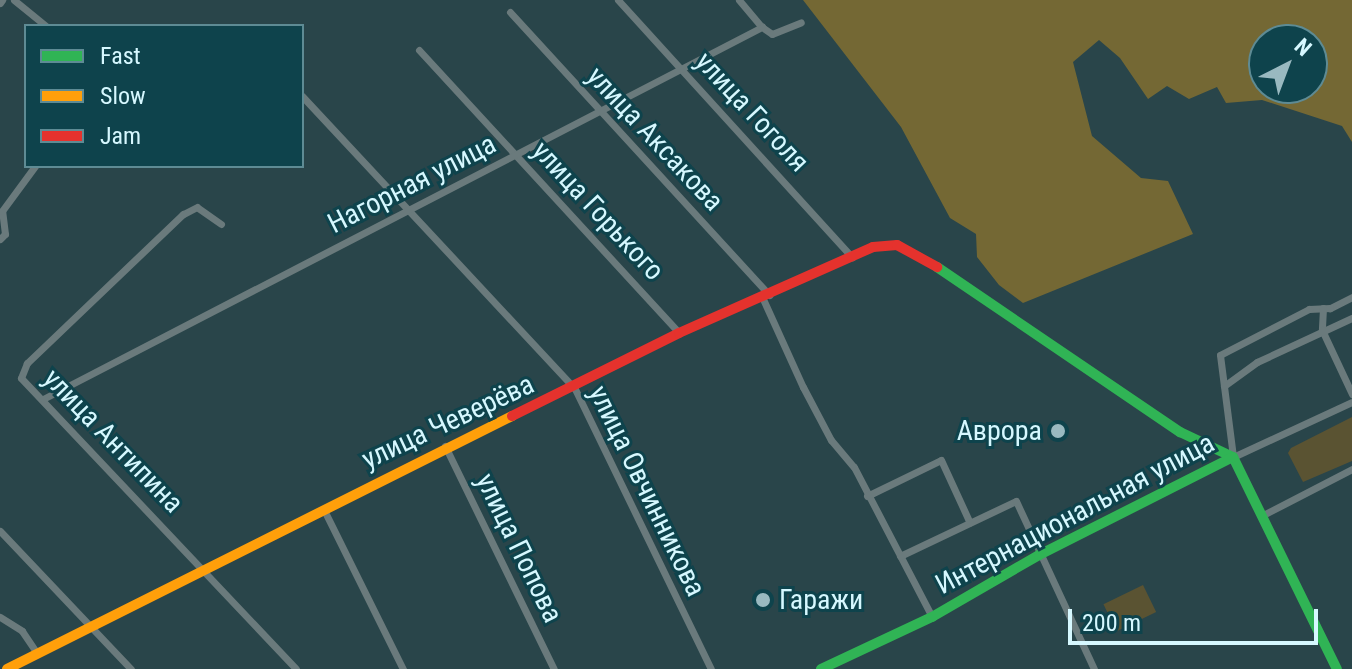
<!DOCTYPE html>
<html>
<head>
<meta charset="utf-8">
<style>
	body { margin:0 }
	#map { position:relative; width:1352px; height:669px; overflow:hidden; background:#29454a; font-family:"Roboto Condensed",sans-serif }
	div>[style] { position:absolute }
	.green>* { inset:0; background:#5a5332; transform-origin:0 0 }
	.forest>* { inset:0; background:#746834 }
	.street>* { height:7px; margin:-3.5px; padding:0 3.5px; transform-origin:3.5px; border-radius:3.5px; background:#6a7a7c }
	.fast>* { height:10px; margin:-5px; padding:0 5px; transform-origin:5px; border-radius:5px; background:#30b455 }
	.slow>* { height:10px; margin:-5px; padding:0 5px; transform-origin:5px; border-radius:5px; background:#ff9f0a }
	.jam>* { height:10px; margin:-5px; padding:0 5px; transform-origin:5px; border-radius:5px; background:#e5322d }
	.dots>* { width:22px; height:22px; translate:-50% -50%; box-sizing:border-box; border:4px solid #0e434c; border-radius:50% }
	span { translate:-50% -50%; white-space:nowrap; text-align:center; line-height:1.15; -webkit-text-stroke:6px #0e434c; paint-order:stroke }
	.street-label { font-size:28px; color:#d6f8ff }
	.poi-label { font-size:28px; color:#d6f8ff }
	.right { translate:-100% -50%; text-align:right }
	.left { translate:0 -50%; text-align:left }
	.legend { position:absolute; left:24px; top:24px; width:280px; height:144px; box-sizing:border-box; background:#0e434c; border:2px solid #5e8b94; margin:0; padding:10px 14px; list-style:none; font-size:24px; color:#d6f8ff }
	.legend li { display:flex; align-items:center; gap:16px; height:40px }
	.legend b { width:40px; border:2px solid #5e8b94 }
	.north { position:absolute; left:1248px; top:24px; width:80px; height:80px; box-sizing:border-box; background:#0e434c; border:2px solid #5e8b94; border-radius:50%; rotate:42deg; font-size:22px; font-weight:700; line-height:32px; text-align:center; color:#d6f8ff }
	.north::after { content:''; display:block; margin:auto; width:28px; height:36px; background:#99b9c0; clip-path:polygon(50% 0,100% 100%,50% 72%,0 100%) }
	.scale { position:absolute; left:1068px; top:609px; width:250px; height:36px; box-sizing:border-box; border:4px solid #d6f8ff; border-top:0; padding-left:10px; font-size:24px; line-height:28px; white-space:nowrap; color:#d6f8ff; -webkit-text-stroke:6px #0e434c; paint-order:stroke }
</style>
</head>
<body>
<div id="map">
	<div class="green">
		<i style="clip-path:polygon(1352px 417px,1352px 461px,1303px 482px,1288px 453px,1291px 448px)"></i>
		<i style="left:1143px;top:585px;width:30px;height:44px;rotate:64deg"></i>
	</div>
	<div class="forest">
		<i style="clip-path:polygon(evenodd,803px 0,1352px 0,1352px 142px,1342px 126px,1262px 100px,1226px 103px,1217px 87px,1189px 99px,1167px 86px,1148px 99px,1120px 58px,1099px 40px,1073px 62px,1092px 136px,1141px 178px,1168px 181px,1193px 234px,1023px 303px,999px 285px,977px 257px,976px 234px,950px 218px,901px 127px,803px 0,1264px 40px,1312px 40px,1312px 88px,1264px 88px,1264px 40px)"></i>
	</div>
	<div class="street">
		<i style="left:14px;top:0;width:41px;rotate:39.1deg"></i>
		<i style="left:618px;top:0;width:348px;rotate:47.7deg"></i>
		<i style="left:739px;top:0;width:35px;rotate:50deg"></i>
		<i style="left:0;top:3px;width:4px;rotate:-56deg"></i>
		<i style="left:510px;top:12px;width:384px;rotate:47.5deg"></i>
		<i style="left:419px;top:50px;width:384px;rotate:47.4deg"></i>
		<i style="left:302px;top:96px;width:400px;rotate:47deg"></i>
		<i style="left:575px;top:389px;width:311px;rotate:64.1deg"></i>
		<i style="left:221px;top:224px;width:29px;rotate:-145deg"></i>
		<i style="left:197px;top:207px;width:16px;rotate:153deg"></i>
		<i style="left:183px;top:214px;width:216px;rotate:136.3deg"></i>
		<i style="left:27px;top:363px;width:16px;rotate:112deg"></i>
		<i style="left:21px;top:378px;width:400px;rotate:46.6deg"></i>
		<i style="left:0;top:239px;width:7px;rotate:-45deg"></i>
		<i style="left:5px;top:234px;width:23px;rotate:-97deg"></i>
		<i style="left:2px;top:211px;width:56px;rotate:-53.7deg"></i>
		<i style="left:1352px;top:297px;width:25px;rotate:153deg"></i>
		<i style="left:1330px;top:308px;width:21px;rotate:177deg"></i>
		<i style="left:1309px;top:309px;width:100px;rotate:152.7deg"></i>
		<i style="left:1220px;top:355px;width:103px;rotate:82.7deg"></i>
		<i style="left:1233px;top:457px;width:131px;rotate:-24.8deg"></i>
		<i style="left:763px;top:299px;width:97px;rotate:65.6deg"></i>
		<i style="left:803px;top:387px;width:60px;rotate:62.2deg"></i>
		<i style="left:831px;top:440px;width:35px;rotate:50deg"></i>
		<i style="left:854px;top:467px;width:169px;rotate:62.5deg"></i>
		<i style="left:1323px;top:308px;width:22px;rotate:93deg"></i>
		<i style="left:1322px;top:330px;width:71px;rotate:64.9deg"></i>
		<i style="left:1224px;top:386px;width:41px;rotate:-36deg"></i>
		<i style="left:1257px;top:362px;width:105px;rotate:-24.9deg"></i>
		<i style="left:43px;top:399px;width:810px;rotate:-27.36deg"></i>
		<i style="left:762px;top:27px;width:12px;rotate:35deg"></i>
		<i style="left:772px;top:34px;width:31px;rotate:-22deg"></i>
		<i style="left:445px;top:446px;width:248px;rotate:64deg"></i>
		<i style="left:867px;top:496px;width:82px;rotate:-25.9deg"></i>
		<i style="left:941px;top:460px;width:69px;rotate:65.3deg"></i>
		<i style="left:324px;top:510px;width:178px;rotate:63.6deg"></i>
		<i style="left:1263px;top:515px;width:100px;rotate:-27.3deg"></i>
		<i style="left:0;top:531px;width:190px;rotate:46.5deg"></i>
		<i style="left:900px;top:556px;width:128px;rotate:-25.4deg"></i>
		<i style="left:1016px;top:501px;width:185px;rotate:65.1deg"></i>
		<i style="left:0;top:617px;width:26px;rotate:32deg"></i>
		<i style="left:22px;top:631px;width:27px;rotate:56deg"></i>
	</div>
	<div class="fast">
		<i style="left:937px;top:267px;width:294px;rotate:34.2deg"></i>
		<i style="left:1180px;top:432px;width:59px;rotate:25.3deg"></i>
		<i style="left:1233px;top:457px;width:236px;rotate:63.9deg"></i>
		<i style="left:821px;top:669px;width:123px;rotate:-25.1deg"></i>
		<i style="left:932px;top:617px;width:124px;rotate:-30.1deg"></i>
		<i style="left:1039px;top:555px;width:217px;rotate:-26.8deg"></i>
	</div>
	<div class="slow">
		<i style="left:7px;top:669px;width:565px;rotate:-26.61deg"></i>
	</div>
	<div class="jam">
		<i style="left:512px;top:416px;width:186px;rotate:-26.4deg"></i>
		<i style="left:679px;top:333px;width:212px;rotate:-23.9deg"></i>
		<i style="left:873px;top:247px;width:24px;rotate:-5deg"></i>
		<i style="left:897px;top:245px;width:46px;rotate:28.8deg"></i>
	</div>
	<div class="dots">
		<i style="left:1058px;top:431px;background:#99b9c0"></i>
		<i style="left:763px;top:600px;background:#99b9c0"></i>
	</div>
	<div class="street-label">
		<span style="left:752px;top:112px;rotate:47deg">улица Гоголя</span>
		<span style="left:655px;top:139px;rotate:47deg">улица Аксакова</span>
		<span style="left:412px;top:184px;rotate:-27deg">Нагорная улица</span>
		<span style="left:598px;top:211px;rotate:47deg">улица Горького</span>
		<span style="left:448px;top:422px;rotate:-25deg">улица Чеверёва</span>
		<span style="left:113px;top:441px;rotate:46deg">улица Антипина</span>
		<span style="left:647px;top:491px;rotate:64deg">улица Овчинникова</span>
		<span style="left:1075px;top:514px;rotate:-28deg">Интернациональная улица</span>
		<span style="left:519px;top:548px;rotate:64deg">улица Попова</span>
	</div>
	<div class="poi-label">
		<span class="right" style="left:1042px;top:431px">Аврора</span>
		<span class="left" style="left:779px;top:600px">Гаражи</span>
	</div>
	<ul class="legend">
	<li><b style="height:10px;background:#30b455"></b>Fast</li>
	<li><b style="height:10px;background:#ff9f0a"></b>Slow</li>
	<li><b style="height:10px;background:#e5322d"></b>Jam</li>
	</ul>
	<div class="north">N</div>
	<div class="scale">200 m</div>
</div>
</body>
</html>
